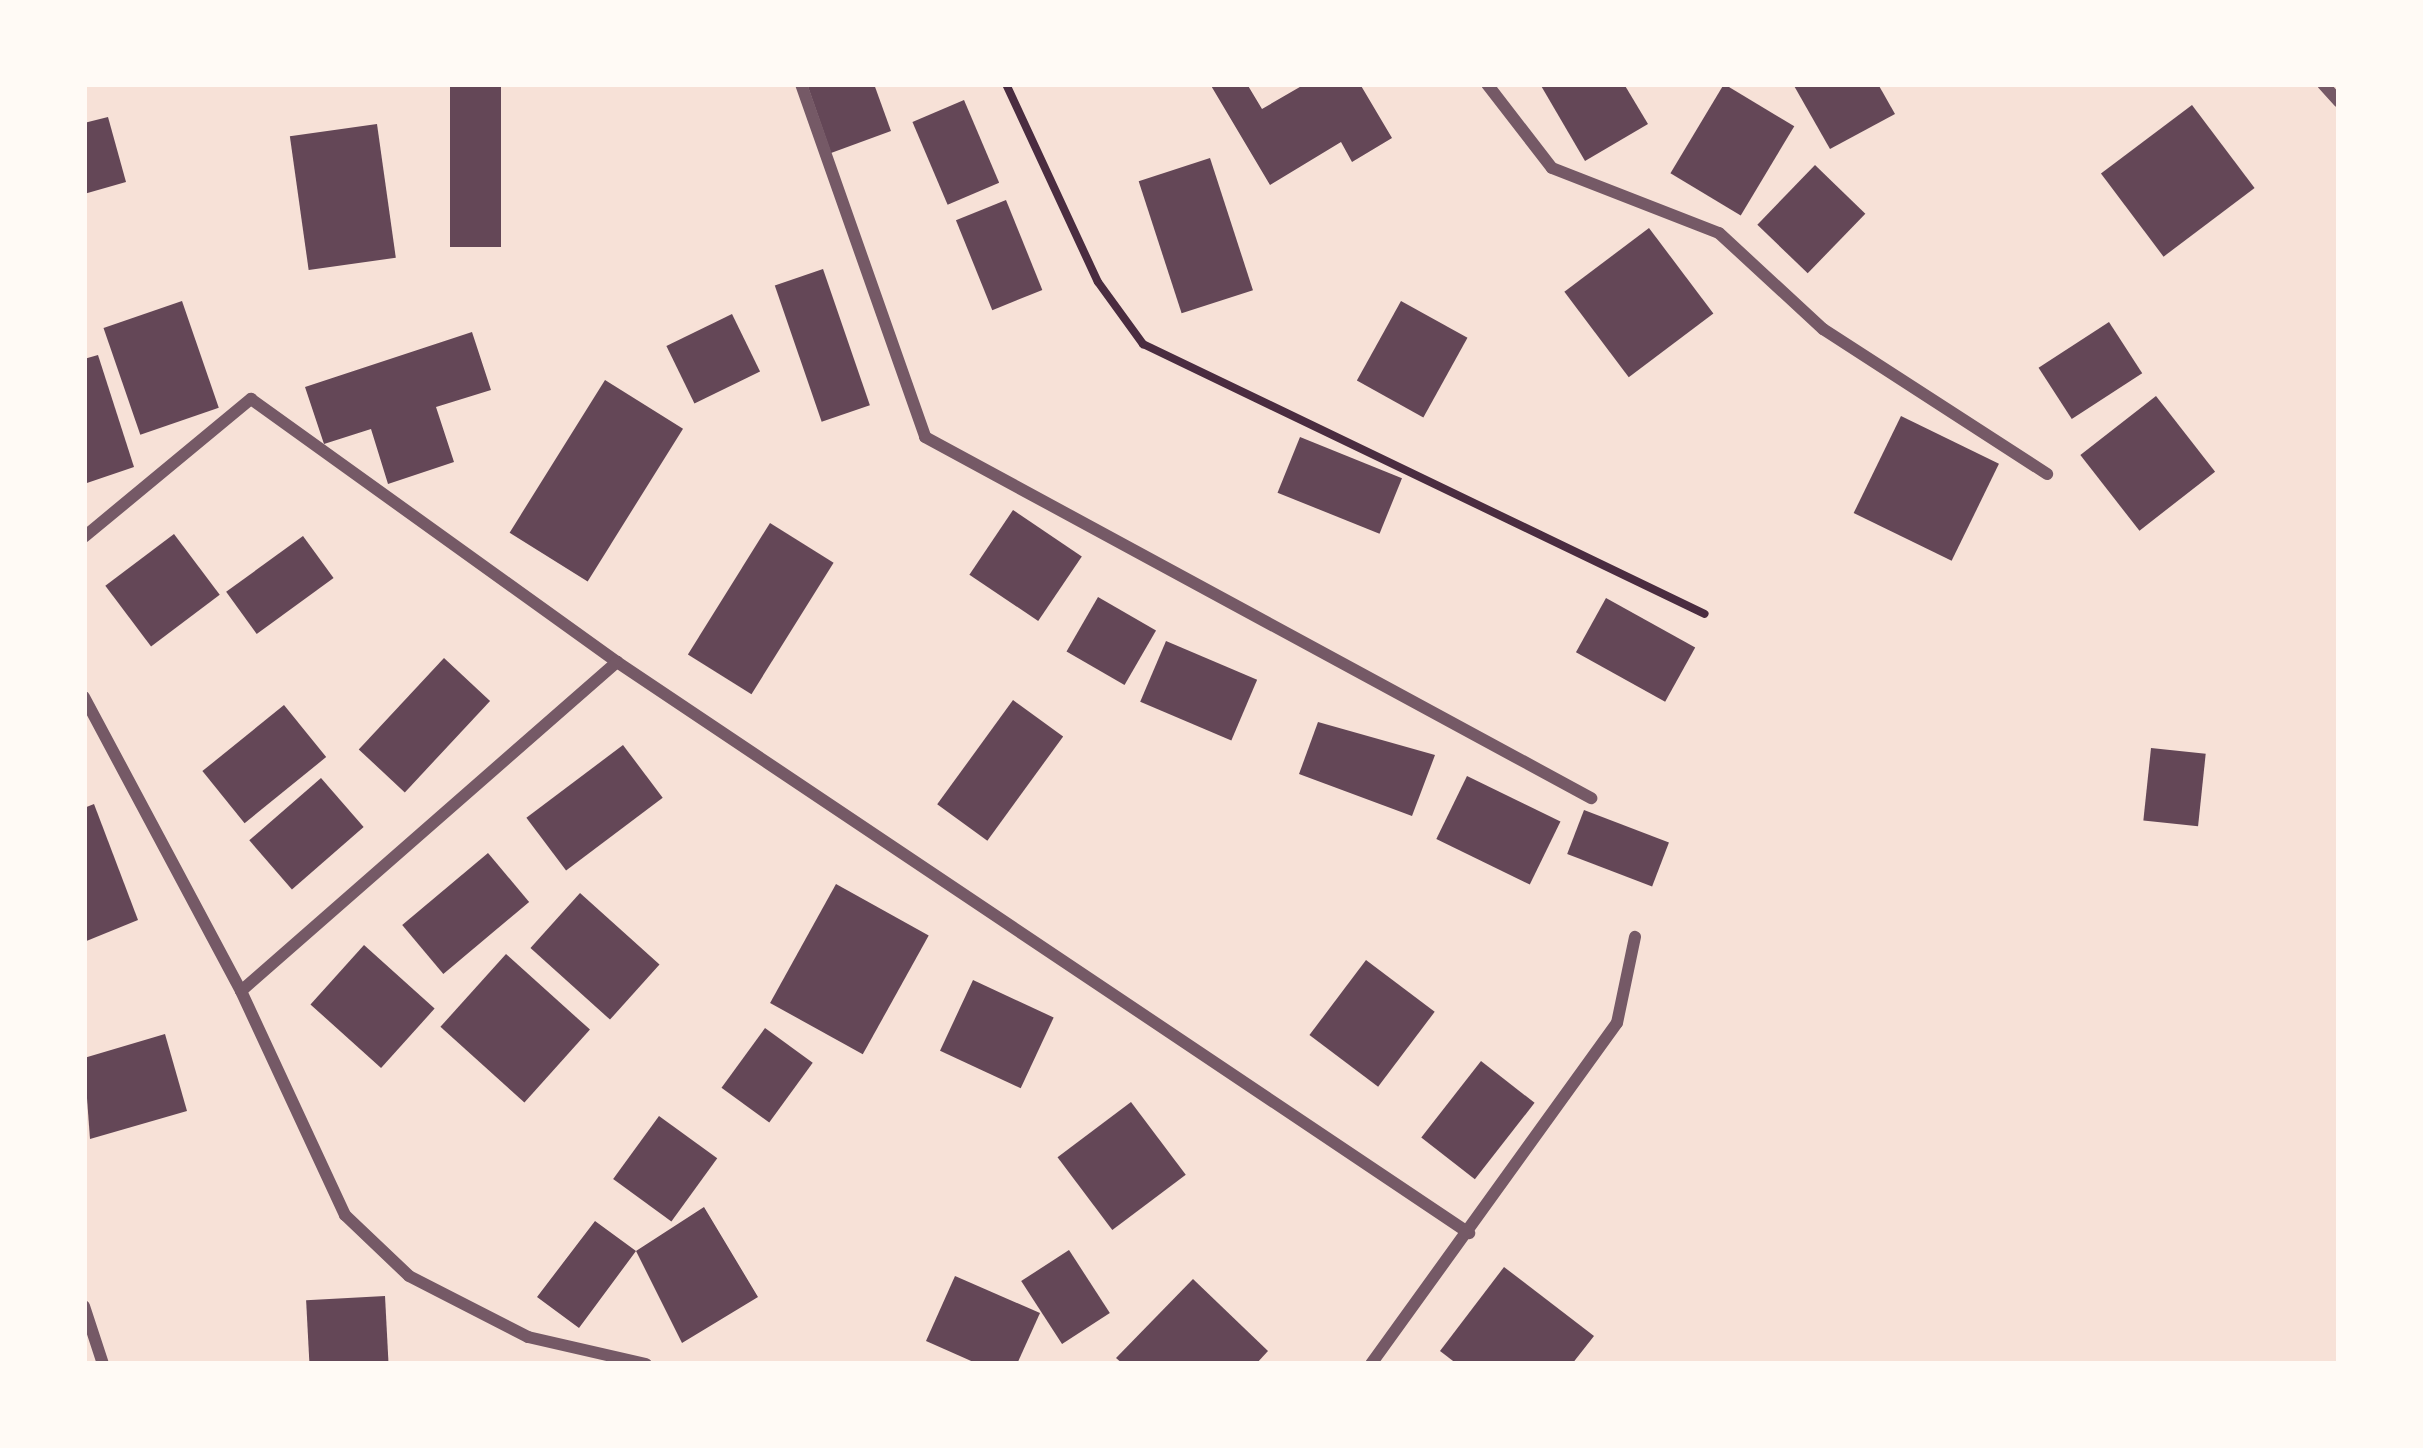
<!DOCTYPE html>
<html>
<head>
<meta charset="utf-8">
<style>
	body { margin:0 }
	#map { position:relative; width:2423px; height:1448px; overflow:hidden; background:#f7e1d7; font-family:Jost,sans-serif }
	div>[style] { position:absolute }
	.building>* { inset:0; background:#644757; transform-origin:0 0 }
	.path>* { height:8px; margin:-4px; padding:0 4px; transform-origin:4px; border-radius:4px; background:#4a2c40 }
	.minor>* { height:12px; margin:-6px; padding:0 6px; transform-origin:6px; border-radius:6px; background:#755966 }
	span { translate:-50% -50%; white-space:nowrap; text-align:center; line-height:1.15; -webkit-text-stroke:12px #fffaf5; paint-order:stroke }
	.frame { position:absolute; inset:0; border:87px solid #fffaf5; pointer-events:none }
</style>
</head>
<body>
<div id="map">
	<div class="building">
		<i style="left:450px;top:84px;width:51px;height:163px"></i>
		<i style="clip-path:polygon(807px 84px,874px 84px,891px 131px,831px 153px)"></i>
		<i style="clip-path:polygon(1210px 84px,1247px 84px,1262px 109px,1305px 84px,1360px 84px,1392px 138px,1352px 162px,1341px 142px,1270px 185px)"></i>
		<i style="clip-path:polygon(1540px 84px,1624px 84px,1648px 124px,1585px 161px)"></i>
		<i style="left:1724px;top:84px;width:82px;height:104px;rotate:31deg"></i>
		<i style="clip-path:polygon(1793px 84px,1878px 84px,1895px 114px,1830px 149px)"></i>
		<i style="left:964px;top:100px;width:90px;height:56px;rotate:67deg"></i>
		<i style="left:2192px;top:105px;width:104px;height:114px;rotate:53deg"></i>
		<i style="clip-path:polygon(108px 117px,126px 182px,84px 194px,84px 123px)"></i>
		<i style="left:377px;top:124px;width:135px;height:88px;rotate:82deg"></i>
		<i style="left:1210px;top:158px;width:139px;height:75px;rotate:72deg"></i>
		<i style="left:1815px;top:165px;width:70px;height:83px;rotate:44deg"></i>
		<i style="left:1006px;top:200px;width:97px;height:54px;rotate:68deg"></i>
		<i style="left:1649px;top:228px;width:107px;height:106px;rotate:53deg"></i>
		<i style="left:823px;top:269px;width:144px;height:51px;rotate:71deg"></i>
		<i style="left:182px;top:301px;width:113px;height:83px;rotate:71deg"></i>
		<i style="left:1401px;top:301px;width:76px;height:91px;rotate:29deg"></i>
		<i style="left:732px;top:314px;width:64px;height:73px;rotate:64deg"></i>
		<i style="left:2109px;top:322px;width:61px;height:84px;rotate:57deg"></i>
		<i style="clip-path:polygon(472px 332px,491px 390px,436px 407px,454px 462px,388px 484px,371px 429px,324px 444px,305px 387px)"></i>
		<i style="clip-path:polygon(98px 355px,134px 467px,84px 484px,84px 359px)"></i>
		<i style="left:605px;top:380px;width:92px;height:180px;rotate:32deg"></i>
		<i style="left:2156px;top:396px;width:96px;height:96px;rotate:52deg"></i>
		<i style="left:1901px;top:416px;width:109px;height:108px;rotate:26deg"></i>
		<i style="left:1300px;top:437px;width:110px;height:60px;rotate:22deg"></i>
		<i style="left:1013px;top:510px;width:83px;height:78px;rotate:34deg"></i>
		<i style="left:770px;top:523px;width:75px;height:155px;rotate:32deg"></i>
		<i style="left:174px;top:534px;width:76px;height:86px;rotate:53deg"></i>
		<i style="left:303px;top:536px;width:52px;height:95px;rotate:54deg"></i>
		<i style="left:1098px;top:597px;width:67px;height:63px;rotate:30deg"></i>
		<i style="left:1606px;top:598px;width:102px;height:62px;rotate:29deg"></i>
		<i style="left:1166px;top:641px;width:99px;height:66px;rotate:23deg"></i>
		<i style="left:444px;top:658px;width:63px;height:125px;rotate:43deg"></i>
		<i style="left:1013px;top:700px;width:62px;height:129px;rotate:36deg"></i>
		<i style="left:284px;top:705px;width:67px;height:105px;rotate:51deg"></i>
		<i style="clip-path:polygon(1318px 722px,1435px 755px,1412px 816px,1299px 774px)"></i>
		<i style="left:623px;top:745px;width:66px;height:121px;rotate:53deg"></i>
		<i style="left:2151px;top:748px;width:55px;height:73px;rotate:6deg"></i>
		<i style="left:1467px;top:776px;width:104px;height:70px;rotate:26deg"></i>
		<i style="left:321px;top:778px;width:65px;height:95px;rotate:49deg"></i>
		<i style="clip-path:polygon(94px 804px,138px 920px,84px 942px,84px 808px)"></i>
		<i style="left:1584px;top:810px;width:91px;height:47px;rotate:21deg"></i>
		<i style="left:488px;top:853px;width:64px;height:112px;rotate:50deg"></i>
		<i style="left:836px;top:884px;width:106px;height:136px;rotate:29deg"></i>
		<i style="left:580px;top:893px;width:107px;height:74px;rotate:42deg"></i>
		<i style="left:364px;top:945px;width:95px;height:80px;rotate:42deg"></i>
		<i style="left:506px;top:954px;width:113px;height:98px;rotate:42deg"></i>
		<i style="left:1366px;top:960px;width:86px;height:94px;rotate:37deg"></i>
		<i style="left:973px;top:980px;width:89px;height:78px;rotate:25deg"></i>
		<i style="left:765px;top:1028px;width:59px;height:74px;rotate:36deg"></i>
		<i style="clip-path:polygon(165px 1034px,187px 1111px,90px 1139px,84px 1058px)"></i>
		<i style="left:1481px;top:1061px;width:68px;height:97px;rotate:38deg"></i>
		<i style="left:1131px;top:1102px;width:91px;height:92px;rotate:53deg"></i>
		<i style="left:659px;top:1116px;width:72px;height:78px;rotate:36deg"></i>
		<i style="clip-path:polygon(704px 1207px,758px 1297px,682px 1343px,636px 1251px,579px 1328px,537px 1297px,595px 1221px,636px 1251px)"></i>
		<i style="left:1069px;top:1250px;width:75px;height:57px;rotate:57deg"></i>
		<i style="clip-path:polygon(1504px 1267px,1594px 1336px,1572px 1364px,1457px 1364px,1440px 1351px)"></i>
		<i style="clip-path:polygon(955px 1276px,1040px 1313px,1017px 1364px,978px 1364px,926px 1341px)"></i>
		<i style="clip-path:polygon(1193px 1279px,1268px 1351px,1256px 1364px,1123px 1364px,1116px 1358px)"></i>
		<i style="left:385px;top:1296px;width:68px;height:79px;rotate:87deg"></i>
	</div>
	<div class="path">
		<i style="left:1006px;top:84px;width:218px;rotate:65.1deg"></i>
		<i style="left:1098px;top:282px;width:77px;rotate:54deg"></i>
		<i style="left:1143px;top:344px;width:623px;rotate:25.66deg"></i>
	</div>
	<div class="minor">
		<i style="left:801px;top:84px;width:374px;rotate:70.6deg"></i>
		<i style="left:925px;top:437px;width:758px;rotate:28.46deg"></i>
		<i style="left:1487px;top:84px;width:106px;rotate:52.3deg"></i>
		<i style="left:1552px;top:168px;width:179px;rotate:21.3deg"></i>
		<i style="left:1719px;top:233px;width:142px;rotate:42.7deg"></i>
		<i style="left:1823px;top:329px;width:267px;rotate:32.9deg"></i>
		<i style="left:2323px;top:84px;width:24px;rotate:48deg"></i>
		<i style="left:84px;top:537px;width:217px;rotate:-39.6deg"></i>
		<i style="left:251px;top:399px;width:451px;rotate:35.7deg"></i>
		<i style="left:617px;top:662px;width:1026px;rotate:33.83deg"></i>
		<i style="left:84px;top:697px;width:333px;rotate:61.9deg"></i>
		<i style="left:241px;top:991px;width:247px;rotate:65.1deg"></i>
		<i style="left:345px;top:1215px;width:88px;rotate:43.6deg"></i>
		<i style="left:409px;top:1276px;width:134px;rotate:27.1deg"></i>
		<i style="left:528px;top:1337px;width:121px;rotate:12.9deg"></i>
		<i style="left:241px;top:991px;width:500px;rotate:-41.2deg"></i>
		<i style="left:84px;top:1306px;width:61px;rotate:71.9deg"></i>
		<i style="left:1371px;top:1364px;width:420px;rotate:-54.2deg"></i>
		<i style="left:1617px;top:1023px;width:88px;rotate:-78.2deg"></i>
	</div>
	<div class="frame"></div>
</div>
</body>
</html>
